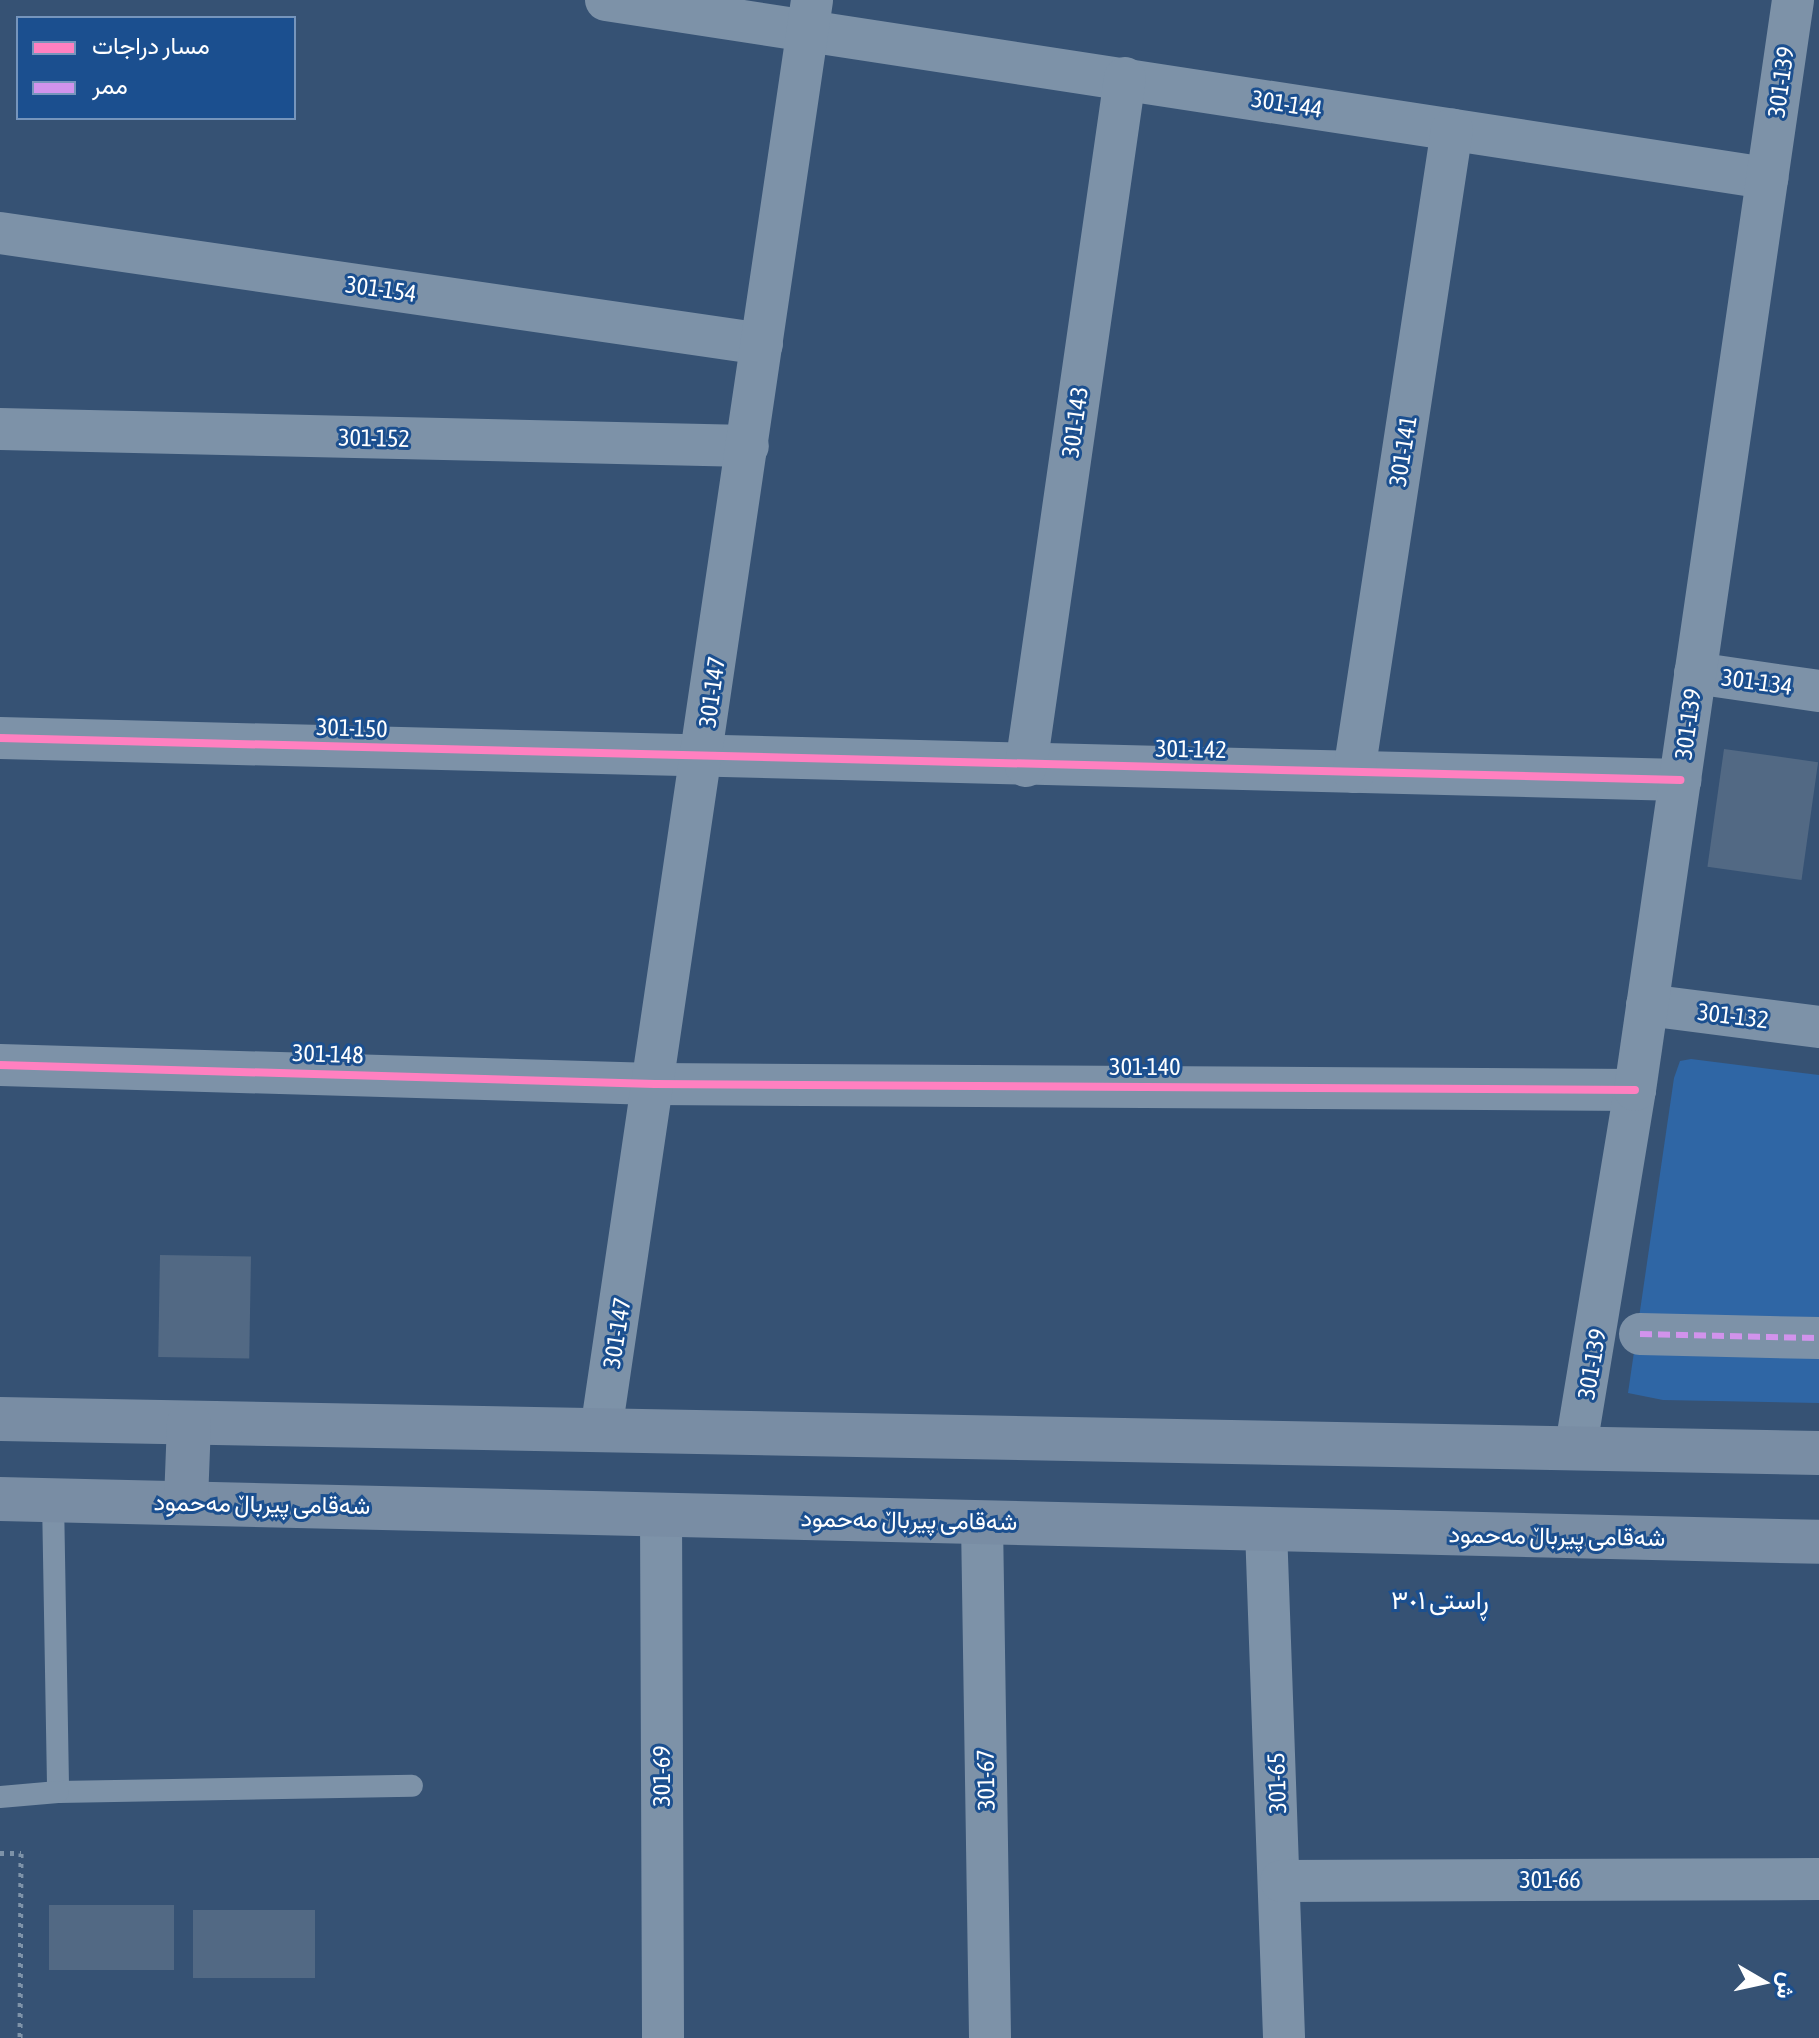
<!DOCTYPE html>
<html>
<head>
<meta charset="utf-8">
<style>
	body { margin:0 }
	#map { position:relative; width:1819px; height:2038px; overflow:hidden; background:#365274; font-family:"Asap Condensed",Vazirmatn,sans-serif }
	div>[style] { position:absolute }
	.green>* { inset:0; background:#2f66a5 }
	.building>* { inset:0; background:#526984; transform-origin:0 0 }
	.path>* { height:5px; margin-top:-2.5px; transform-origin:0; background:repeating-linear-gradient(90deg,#7d92a8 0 4px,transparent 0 10px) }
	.lane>* { height:22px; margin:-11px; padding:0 11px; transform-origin:11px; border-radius:11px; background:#7d92a8 }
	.street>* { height:42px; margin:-21px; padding:0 21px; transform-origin:21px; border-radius:21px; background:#7d92a8 }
	.secondary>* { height:44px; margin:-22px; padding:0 22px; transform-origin:22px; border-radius:22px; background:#798da4 }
	.quiet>* { height:6px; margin-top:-3px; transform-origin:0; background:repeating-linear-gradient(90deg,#d193ec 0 12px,transparent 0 18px) }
	.cycleway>* { height:8px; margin:-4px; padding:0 4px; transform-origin:4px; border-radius:4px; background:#ff80c0 }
	span { translate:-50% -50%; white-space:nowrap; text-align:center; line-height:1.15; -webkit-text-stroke:6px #1b4f8f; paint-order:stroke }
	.street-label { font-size:24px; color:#fff }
	.neighbourhood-label { font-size:26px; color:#fff }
	.legend { position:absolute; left:16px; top:16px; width:280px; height:104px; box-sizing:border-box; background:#1b4f8f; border:2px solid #7695bc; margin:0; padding:10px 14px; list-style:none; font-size:24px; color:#fff }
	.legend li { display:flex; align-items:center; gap:16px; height:40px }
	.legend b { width:40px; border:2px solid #7695bc }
	.north { position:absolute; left:1723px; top:1942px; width:80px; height:80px; -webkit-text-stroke:6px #1b4f8f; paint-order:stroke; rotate:99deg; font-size:22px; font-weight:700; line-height:32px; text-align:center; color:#fff }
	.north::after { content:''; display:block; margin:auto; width:28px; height:36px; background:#fff; clip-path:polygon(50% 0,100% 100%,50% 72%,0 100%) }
</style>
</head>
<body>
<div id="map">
	<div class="green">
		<i style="clip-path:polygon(1691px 1059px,1819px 1075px,1819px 1403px,1663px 1400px,1628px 1393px,1674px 1078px,1680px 1061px)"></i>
	</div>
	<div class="building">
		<i style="left:1724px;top:749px;width:95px;height:119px;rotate:8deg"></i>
		<i style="left:160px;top:1255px;width:91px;height:102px;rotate:1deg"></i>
		<i style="left:49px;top:1905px;width:125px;height:65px"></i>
		<i style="left:193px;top:1910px;width:122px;height:68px"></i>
	</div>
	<div class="path">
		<i style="left:0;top:1853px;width:21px"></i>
		<i style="left:21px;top:1853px;width:185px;rotate:90.3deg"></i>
	</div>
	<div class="lane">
		<i style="left:53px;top:1499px;width:293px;rotate:89deg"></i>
		<i style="left:58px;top:1792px;width:354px;rotate:-1deg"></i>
		<i style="left:0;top:1797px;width:58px;rotate:-4.9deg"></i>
	</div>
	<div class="street">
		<i style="left:606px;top:0;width:1175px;rotate:8.72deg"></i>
		<i style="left:0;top:233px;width:770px;rotate:8.29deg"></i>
		<i style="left:0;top:429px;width:748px;rotate:1.3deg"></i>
		<i style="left:1695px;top:673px;width:125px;rotate:8.3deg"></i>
		<i style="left:0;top:738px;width:1681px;rotate:1.43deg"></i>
		<i style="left:1026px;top:766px;width:695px;rotate:-81.81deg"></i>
		<i style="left:1354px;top:772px;width:650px;rotate:-81.33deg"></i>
		<i style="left:1647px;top:1005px;width:173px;rotate:7.3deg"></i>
		<i style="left:0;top:1065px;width:655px;rotate:1.66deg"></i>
		<i style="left:655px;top:1084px;width:980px;rotate:0.35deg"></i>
		<i style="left:1640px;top:1334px;width:179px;rotate:1.3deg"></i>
		<i style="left:601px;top:1431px;width:1446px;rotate:-81.61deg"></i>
		<i style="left:1576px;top:1446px;width:361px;rotate:-80.6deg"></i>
		<i style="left:1635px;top:1090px;width:1101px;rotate:-81.75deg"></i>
		<i style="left:661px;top:1514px;width:524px;rotate:89.78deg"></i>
		<i style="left:982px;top:1522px;width:516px;rotate:89.11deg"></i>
		<i style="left:1266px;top:1529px;width:509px;rotate:87.97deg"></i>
		<i style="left:1281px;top:1881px;width:538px;rotate:-0.21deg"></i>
	</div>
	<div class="secondary">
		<i style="left:0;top:1419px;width:1819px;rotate:1.07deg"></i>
		<i style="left:0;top:1499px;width:1820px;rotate:1.35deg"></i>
		<i style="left:186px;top:1501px;width:78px;rotate:-87.8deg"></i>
	</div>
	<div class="quiet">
		<i style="left:1640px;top:1334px;width:179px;rotate:1.3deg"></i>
	</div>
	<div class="cycleway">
		<i style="left:0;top:738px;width:1681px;rotate:1.43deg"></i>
		<i style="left:0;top:1065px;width:655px;rotate:1.66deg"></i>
		<i style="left:655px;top:1084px;width:980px;rotate:0.35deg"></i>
	</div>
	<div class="street-label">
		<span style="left:1781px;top:82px;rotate:-82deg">301-139</span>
		<span style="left:1287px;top:104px;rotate:9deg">301-144</span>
		<span style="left:381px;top:289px;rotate:8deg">301-154</span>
		<span style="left:1075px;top:422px;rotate:-82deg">301-143</span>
		<span style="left:374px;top:438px;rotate:1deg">301-152</span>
		<span style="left:1403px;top:451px;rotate:-81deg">301-141</span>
		<span style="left:1757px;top:682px;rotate:8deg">301-134</span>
		<span style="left:712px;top:692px;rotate:-82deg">301-147</span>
		<span style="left:1688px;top:724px;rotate:-82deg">301-139</span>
		<span style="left:352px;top:728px;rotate:2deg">301-150</span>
		<span style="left:1191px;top:749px;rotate:1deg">301-142</span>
		<span style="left:1733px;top:1016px;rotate:7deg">301-132</span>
		<span style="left:328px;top:1054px;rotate:2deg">301-148</span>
		<span style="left:1145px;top:1067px">301-140</span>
		<span style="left:617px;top:1333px;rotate:-81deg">301-147</span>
		<span style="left:1592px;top:1364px;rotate:-80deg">301-139</span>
		<span style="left:262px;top:1504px;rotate:1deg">شەقامی پیرباڵ مەحمود</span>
		<span style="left:909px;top:1520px;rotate:1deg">شەقامی پیرباڵ مەحمود</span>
		<span style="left:1557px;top:1536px;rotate:1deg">شەقامی پیرباڵ مەحمود</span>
		<span style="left:662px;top:1776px;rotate:-90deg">301-69</span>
		<span style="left:986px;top:1780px;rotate:-91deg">301-67</span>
		<span style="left:1277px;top:1783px;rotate:-92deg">301-65</span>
		<span style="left:1550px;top:1880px">301-66</span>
	</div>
	<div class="neighbourhood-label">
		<span style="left:1440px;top:1601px">ڕاستی ٣٠١</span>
	</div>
	<ul class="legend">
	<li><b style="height:10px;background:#ff80c0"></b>مسار دراجات</li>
	<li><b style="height:10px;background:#d193ec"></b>ممر</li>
	</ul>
	<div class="north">ش</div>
</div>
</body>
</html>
